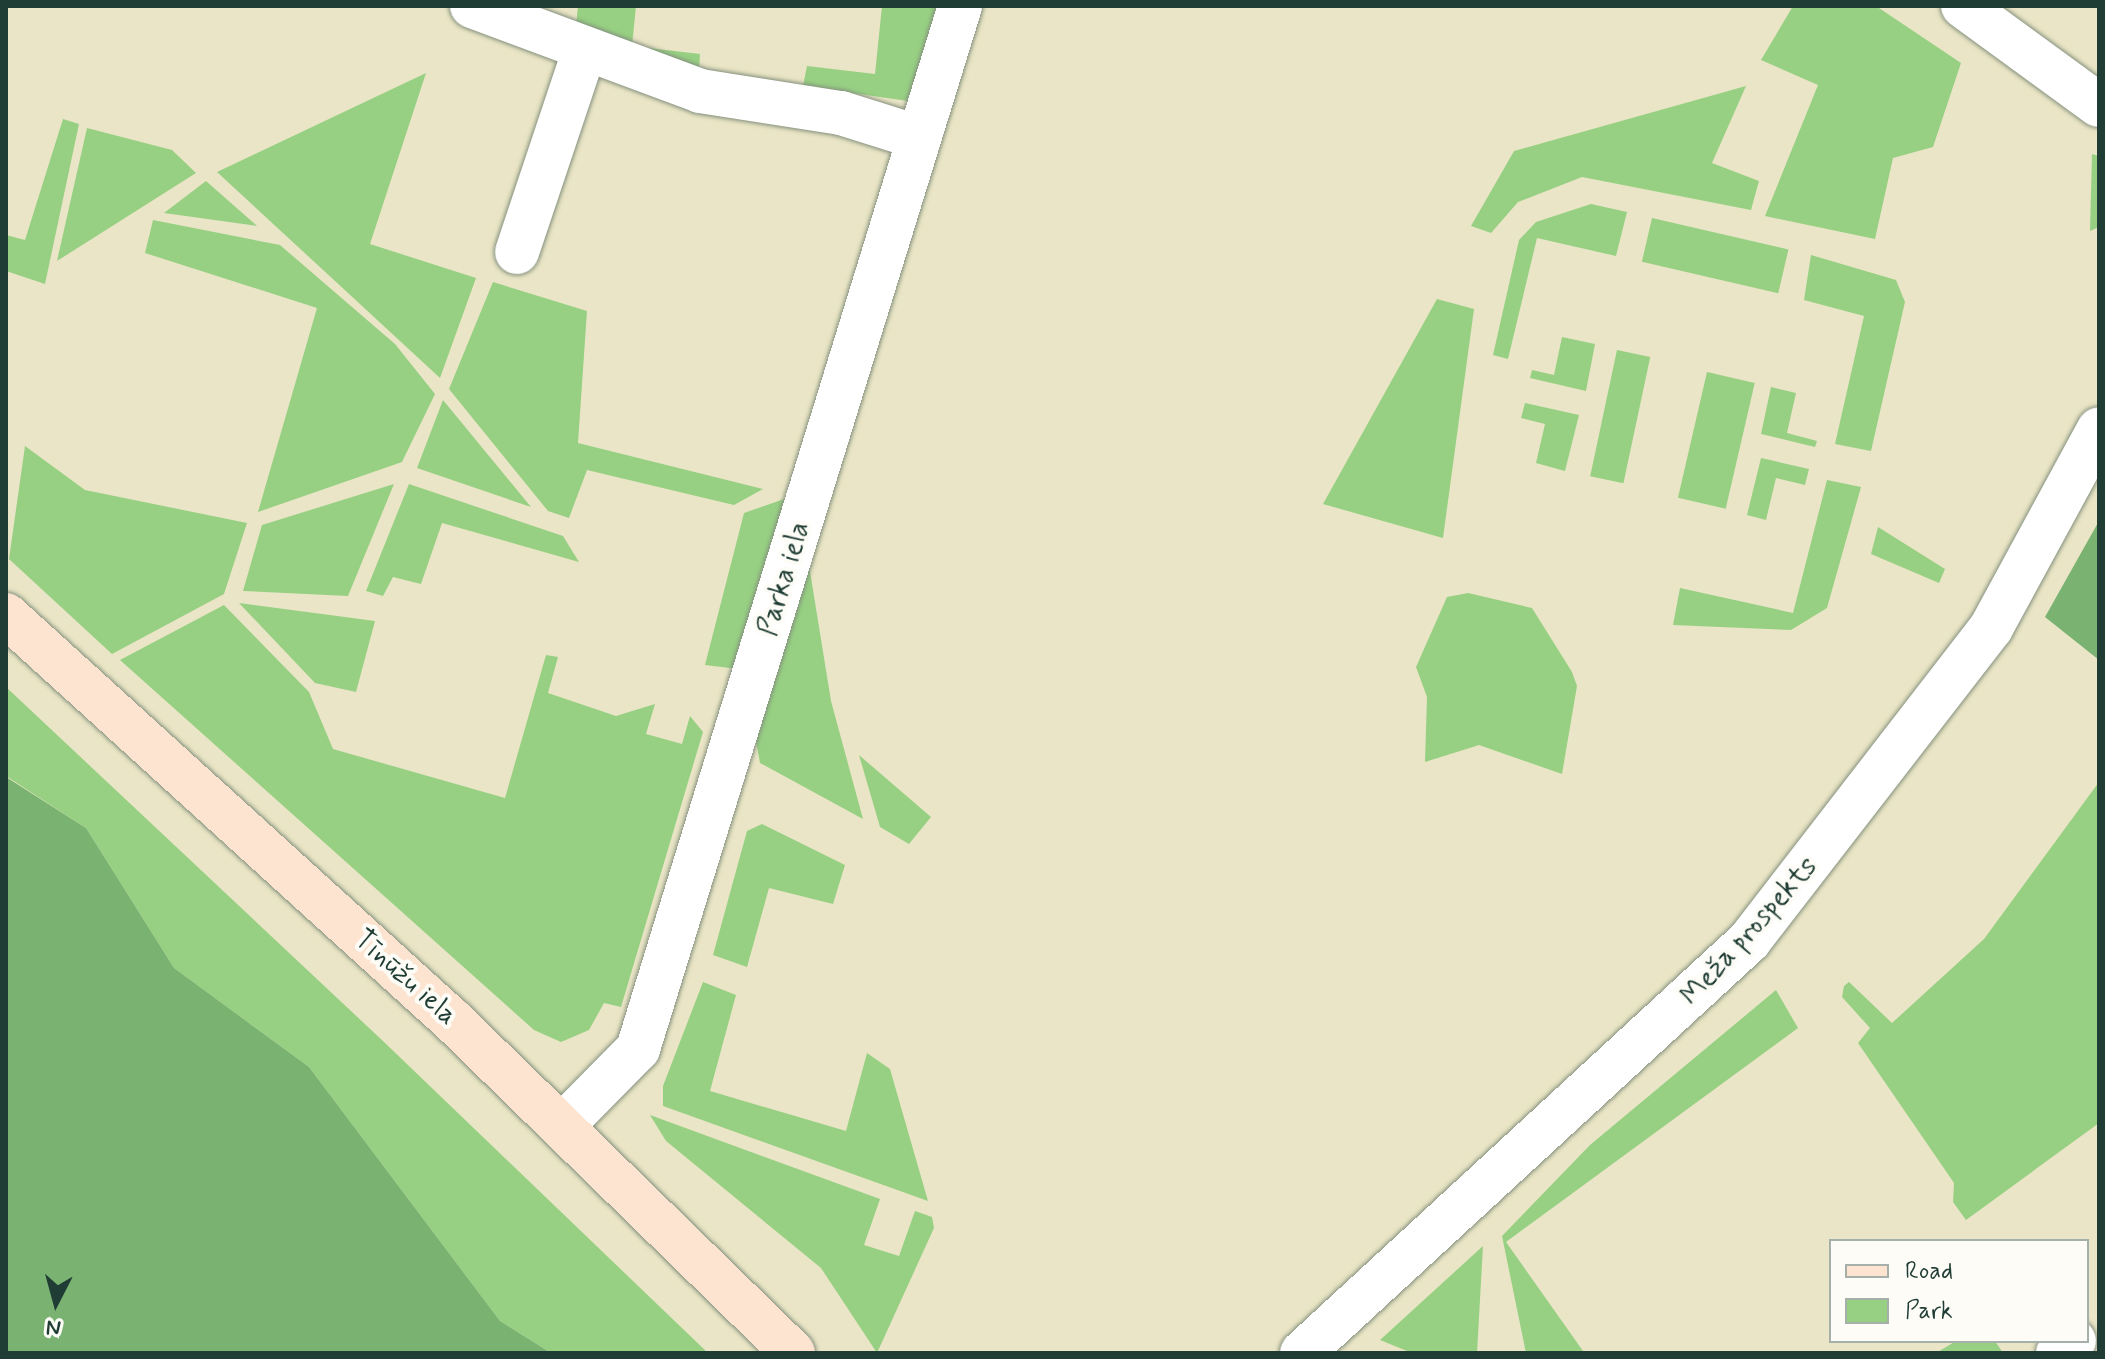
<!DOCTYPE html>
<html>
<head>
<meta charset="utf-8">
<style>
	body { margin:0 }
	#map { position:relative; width:2105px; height:1359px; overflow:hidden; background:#eae5c6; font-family:Mynerve,sans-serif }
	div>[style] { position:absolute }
	.green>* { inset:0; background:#97d083; transform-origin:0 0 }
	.forest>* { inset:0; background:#79b271 }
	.roads { filter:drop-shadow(0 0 2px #84917d) drop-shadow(0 0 2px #84917d) }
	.minor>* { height:44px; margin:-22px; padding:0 22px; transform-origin:22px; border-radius:22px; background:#fff }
	.secondary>* { height:44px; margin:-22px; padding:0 22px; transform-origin:22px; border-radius:22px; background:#fde4d0 }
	span { translate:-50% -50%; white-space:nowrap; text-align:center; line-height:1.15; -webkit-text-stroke:8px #fdfcf7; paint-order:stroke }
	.street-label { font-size:28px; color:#1f3d34 }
	.frame { position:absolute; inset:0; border:8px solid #1f3d34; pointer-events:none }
	.legend { position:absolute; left:1829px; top:1239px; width:260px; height:104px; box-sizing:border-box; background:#fdfcf7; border:2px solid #a4b0a9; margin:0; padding:10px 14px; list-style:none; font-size:24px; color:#1f3d34 }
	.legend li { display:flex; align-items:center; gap:16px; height:40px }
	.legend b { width:40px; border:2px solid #a4b0a9 }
	.north { position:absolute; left:16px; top:1263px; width:80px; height:80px; -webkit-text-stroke:6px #fdfcf7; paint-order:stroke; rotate:186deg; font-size:22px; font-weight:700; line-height:32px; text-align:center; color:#1f3d34 }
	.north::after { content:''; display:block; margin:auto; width:28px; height:36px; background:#1f3d34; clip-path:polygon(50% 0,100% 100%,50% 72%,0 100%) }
</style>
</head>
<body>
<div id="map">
	<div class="green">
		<i style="clip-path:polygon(578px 6px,636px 6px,632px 46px,700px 54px,699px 71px,576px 26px)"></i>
		<i style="clip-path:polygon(882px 6px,938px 6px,908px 101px,803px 86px,807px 66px,875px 74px)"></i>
		<i style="clip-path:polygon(1793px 6px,1876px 6px,1961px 63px,1933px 147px,1893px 158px,1875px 239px,1765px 216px,1818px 85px,1761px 60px)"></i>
		<i style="clip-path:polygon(426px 73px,370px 244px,476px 278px,440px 378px,217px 172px)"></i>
		<i style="clip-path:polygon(1746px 86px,1712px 163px,1759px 181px,1751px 210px,1582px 177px,1518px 202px,1491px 233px,1471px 226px,1514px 151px)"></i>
		<i style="clip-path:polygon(63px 119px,79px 124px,45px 284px,6px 271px,6px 235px,25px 240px)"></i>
		<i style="clip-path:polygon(87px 128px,172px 150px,196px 173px,57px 261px)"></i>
		<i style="clip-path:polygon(2092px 154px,2099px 156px,2099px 227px,2090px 231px)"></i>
		<i style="clip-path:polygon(206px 181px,257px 226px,164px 213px)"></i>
		<i style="clip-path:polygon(1591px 204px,1627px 212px,1616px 256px,1537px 238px,1508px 359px,1493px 355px,1519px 240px,1536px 222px)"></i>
		<i style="left:1652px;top:218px;width:140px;height:45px;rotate:13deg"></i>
		<i style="clip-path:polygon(153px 220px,280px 245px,395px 344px,435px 394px,402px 462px,258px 512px,317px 308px,145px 253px)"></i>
		<i style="clip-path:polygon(1811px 255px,1896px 280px,1905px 302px,1871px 451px,1835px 444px,1864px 316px,1804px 300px)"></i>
		<i style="clip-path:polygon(493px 282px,587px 311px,578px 443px,763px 489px,734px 505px,587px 470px,569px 518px,548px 511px,449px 389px)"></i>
		<i style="clip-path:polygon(1437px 299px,1474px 309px,1443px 538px,1323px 504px)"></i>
		<i style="clip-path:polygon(1562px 337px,1595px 344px,1586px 391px,1530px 378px,1532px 370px,1554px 375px)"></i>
		<i style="left:1617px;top:350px;width:34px;height:129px;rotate:12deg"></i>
		<i style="left:1707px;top:372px;width:49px;height:129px;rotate:13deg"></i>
		<i style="clip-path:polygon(1771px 387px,1796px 393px,1787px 433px,1817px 441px,1815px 447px,1761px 434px)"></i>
		<i style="clip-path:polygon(443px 400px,531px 507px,417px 468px)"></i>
		<i style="clip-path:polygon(1525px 403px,1579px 415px,1565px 471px,1536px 463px,1545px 424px,1521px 418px)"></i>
		<i style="clip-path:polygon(25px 446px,85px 490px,247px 523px,224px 594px,112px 654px,9px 559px)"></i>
		<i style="clip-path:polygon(1761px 458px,1809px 469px,1805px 485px,1776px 478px,1766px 520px,1747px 515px)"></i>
		<i style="clip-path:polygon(1827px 480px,1861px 487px,1827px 608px,1791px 630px,1673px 625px,1680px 588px,1793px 613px)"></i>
		<i style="clip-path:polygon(394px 484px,348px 596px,243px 591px,262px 525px)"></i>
		<i style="clip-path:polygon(409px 484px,563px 536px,579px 562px,442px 523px,421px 584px,393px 577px,383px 596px,366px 591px)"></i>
		<i style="clip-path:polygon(790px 497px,738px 669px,705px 665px,744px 513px)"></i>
		<i style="clip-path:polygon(1878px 527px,1945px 569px,1939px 583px,1871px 554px)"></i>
		<i style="clip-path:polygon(808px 559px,831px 701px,863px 819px,760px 763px,755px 736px)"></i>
		<i style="clip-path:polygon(1468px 593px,1532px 608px,1572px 672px,1577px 686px,1562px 774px,1479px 745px,1425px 762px,1427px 697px,1416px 667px,1447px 597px)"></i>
		<i style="clip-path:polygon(239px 603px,375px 621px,356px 692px,315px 683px)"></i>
		<i style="clip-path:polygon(224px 605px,309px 692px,333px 749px,505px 798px,546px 655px,558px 657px,548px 693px,616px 716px,655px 704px,646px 734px,682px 744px,690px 716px,703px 732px,621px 1007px,604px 1003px,589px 1030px,561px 1042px,534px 1030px,120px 660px)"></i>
		<i style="clip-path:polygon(6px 687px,384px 1042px,708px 1353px,551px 1353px,500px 1321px,309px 1067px,174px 968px,86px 828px,6px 776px)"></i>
		<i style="clip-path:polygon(859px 755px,931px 817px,909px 844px,880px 827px)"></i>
		<i style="clip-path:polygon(2099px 782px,2099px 1123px,1966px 1220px,1953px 1202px,1954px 1183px,1858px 1043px,1870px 1028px,1842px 997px,1844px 986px,1849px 982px,1892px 1023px,1984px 939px)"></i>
		<i style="clip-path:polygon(762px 824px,845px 865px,833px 904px,769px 888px,747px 967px,713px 955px,747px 831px)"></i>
		<i style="clip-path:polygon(703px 982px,736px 995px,710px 1091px,846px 1131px,867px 1053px,890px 1069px,928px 1201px,663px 1106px,663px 1086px)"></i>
		<i style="clip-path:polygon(1776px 990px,1798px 1028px,1506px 1242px,1583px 1351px,1526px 1353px,1502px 1236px,1590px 1145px)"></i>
		<i style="clip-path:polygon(650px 1115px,880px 1199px,864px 1245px,899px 1256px,915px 1211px,932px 1217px,934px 1228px,877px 1353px,821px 1268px,666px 1141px)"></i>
		<i style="clip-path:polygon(1483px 1246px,1477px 1353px,1412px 1353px,1380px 1340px)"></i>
		<i style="clip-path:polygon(1956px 1341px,1995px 1341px,2003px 1353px,1936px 1353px)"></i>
	</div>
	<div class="forest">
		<i style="clip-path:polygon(2099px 521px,2099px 660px,2045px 617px)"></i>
		<i style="clip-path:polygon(6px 777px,86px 828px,174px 968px,309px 1067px,500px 1321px,551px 1353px,6px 1353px)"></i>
	</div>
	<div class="roads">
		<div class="minor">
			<i style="left:472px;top:6px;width:243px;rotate:20.4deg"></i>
			<i style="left:700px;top:91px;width:143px;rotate:8.9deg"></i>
			<i style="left:841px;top:113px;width:80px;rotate:17.5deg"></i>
			<i style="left:1963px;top:6px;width:168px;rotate:36.1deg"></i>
			<i style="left:517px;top:252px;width:214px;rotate:-71.5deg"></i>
			<i style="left:563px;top:1125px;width:107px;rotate:-45.4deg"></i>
			<i style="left:638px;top:1049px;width:1092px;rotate:-72.84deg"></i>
			<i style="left:1302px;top:1353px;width:608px;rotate:-42.67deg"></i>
			<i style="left:1749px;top:941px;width:396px;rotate:-52.3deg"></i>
			<i style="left:1991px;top:628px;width:226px;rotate:-61.5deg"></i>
			<i style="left:2058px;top:1353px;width:20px;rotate:-37deg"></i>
		</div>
		<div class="secondary">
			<i style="left:6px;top:615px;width:604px;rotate:42.25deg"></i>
			<i style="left:453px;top:1021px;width:475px;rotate:44.3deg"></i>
		</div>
	</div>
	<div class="street-label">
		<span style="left:785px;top:579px;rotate:-73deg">Parka iela</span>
		<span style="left:1750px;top:932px;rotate:-48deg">Meža prospekts</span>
		<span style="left:405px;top:978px;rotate:42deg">Tīnūžu iela</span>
	</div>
	<div class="frame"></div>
	<ul class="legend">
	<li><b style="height:10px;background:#fde4d0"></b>Road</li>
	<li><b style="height:22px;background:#97d083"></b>Park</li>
	</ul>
	<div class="north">N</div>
</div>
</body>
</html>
